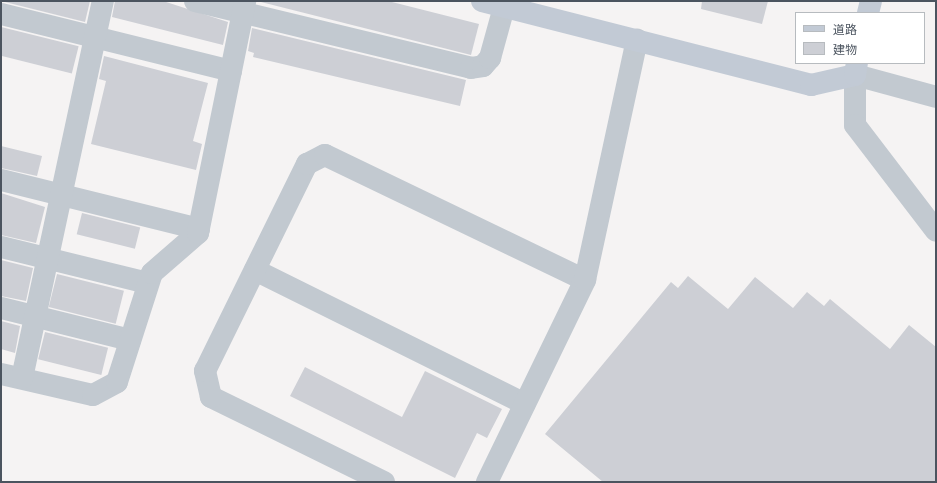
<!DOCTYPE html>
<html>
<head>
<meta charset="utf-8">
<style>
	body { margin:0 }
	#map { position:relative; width:937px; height:483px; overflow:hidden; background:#f5f3f3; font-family:"Golos Text","Noto Sans JP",sans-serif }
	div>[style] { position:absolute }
	.building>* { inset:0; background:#cdcfd5; transform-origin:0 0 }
	.street>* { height:22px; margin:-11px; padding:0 11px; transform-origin:11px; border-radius:11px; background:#c2c9d0 }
	.secondary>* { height:22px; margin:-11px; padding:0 11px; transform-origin:11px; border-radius:11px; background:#c2cad5 }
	span { translate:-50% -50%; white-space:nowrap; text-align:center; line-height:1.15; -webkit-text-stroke:4px #fff; paint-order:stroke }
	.frame { position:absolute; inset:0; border:2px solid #4b545f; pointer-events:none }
	.legend { position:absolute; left:795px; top:12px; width:130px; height:52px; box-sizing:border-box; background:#fff; border:1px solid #b7bbbf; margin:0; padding:5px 7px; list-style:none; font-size:12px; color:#4b545f }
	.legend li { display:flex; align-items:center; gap:8px; height:20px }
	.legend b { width:20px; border:1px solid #b7bbbf }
</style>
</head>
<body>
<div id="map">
	<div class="building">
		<i style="clip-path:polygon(1px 1px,90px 1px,85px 22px)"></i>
		<i style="clip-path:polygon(115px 1px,163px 1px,228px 22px,223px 45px,112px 17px)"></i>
		<i style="clip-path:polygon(257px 1px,388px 1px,479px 24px,471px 55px)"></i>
		<i style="clip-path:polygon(702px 1px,768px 1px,762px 24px,701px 9px)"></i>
		<i style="left:1px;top:27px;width:80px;height:28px;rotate:14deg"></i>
		<i style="clip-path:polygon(252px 28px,466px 80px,460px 106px,253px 57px,254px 53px,248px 51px)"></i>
		<i style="clip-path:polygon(104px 56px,208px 83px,193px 141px,202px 144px,196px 170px,91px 144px,106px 81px,99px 79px)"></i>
		<i style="clip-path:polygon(1px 146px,42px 156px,37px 176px,1px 168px)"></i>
		<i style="clip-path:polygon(1px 193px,45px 207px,36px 243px,1px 235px)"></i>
		<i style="left:82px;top:213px;width:60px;height:22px;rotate:14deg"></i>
		<i style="clip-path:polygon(1px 260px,33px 268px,26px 301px,1px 296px)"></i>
		<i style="left:57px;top:274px;width:69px;height:34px;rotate:14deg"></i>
		<i style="clip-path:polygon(688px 276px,728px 309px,755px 277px,793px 308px,807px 292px,824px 306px,830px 299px,890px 349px,909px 325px,936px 347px,936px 482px,603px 482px,545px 434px,671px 282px,678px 288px)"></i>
		<i style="clip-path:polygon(1px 321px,20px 326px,15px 353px,1px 349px)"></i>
		<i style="left:45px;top:332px;width:65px;height:28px;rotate:14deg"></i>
		<i style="clip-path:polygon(305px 367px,402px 417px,425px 371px,502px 409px,487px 438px,477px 433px,455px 478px,290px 396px)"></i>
	</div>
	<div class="street">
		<i style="left:195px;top:1px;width:284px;rotate:13.6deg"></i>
		<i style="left:471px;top:68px;width:12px;rotate:-9deg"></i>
		<i style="left:483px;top:66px;width:11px;rotate:-49deg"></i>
		<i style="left:490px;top:58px;width:53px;rotate:-74.6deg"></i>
		<i style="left:1px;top:14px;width:237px;rotate:13.9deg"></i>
		<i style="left:936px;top:97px;width:84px;rotate:-164.8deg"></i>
		<i style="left:855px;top:75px;width:50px;rotate:90deg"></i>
		<i style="left:855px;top:125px;width:133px;rotate:52.6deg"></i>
		<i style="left:1px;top:180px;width:204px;rotate:13.9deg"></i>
		<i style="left:1px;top:247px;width:151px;rotate:13.8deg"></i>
		<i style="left:255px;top:270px;width:301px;rotate:26.4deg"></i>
		<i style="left:1px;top:308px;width:133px;rotate:13.9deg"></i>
		<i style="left:1px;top:374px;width:94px;rotate:12.9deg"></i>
		<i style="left:93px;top:395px;width:27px;rotate:-28deg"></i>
		<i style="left:117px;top:382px;width:114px;rotate:-72.2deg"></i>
		<i style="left:152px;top:273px;width:61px;rotate:-41deg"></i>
		<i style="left:198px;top:233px;width:237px;rotate:-78.5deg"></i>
		<i style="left:22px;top:378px;width:386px;rotate:-77.9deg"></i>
		<i style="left:384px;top:482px;width:193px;rotate:-153.8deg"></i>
		<i style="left:211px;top:397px;width:27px;rotate:-103deg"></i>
		<i style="left:205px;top:371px;width:231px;rotate:-63.8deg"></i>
		<i style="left:307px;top:164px;width:20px;rotate:-27deg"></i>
		<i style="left:325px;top:155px;width:288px;rotate:25.7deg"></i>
		<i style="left:487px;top:482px;width:225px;rotate:-64.1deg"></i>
		<i style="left:585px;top:280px;width:246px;rotate:-77.8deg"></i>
	</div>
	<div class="secondary">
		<i style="left:482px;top:1px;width:340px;rotate:14.3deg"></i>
		<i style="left:811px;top:85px;width:45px;rotate:-12.8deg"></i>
		<i style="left:855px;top:75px;width:12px;rotate:-81deg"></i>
		<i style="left:868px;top:13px;width:12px;rotate:-76deg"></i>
	</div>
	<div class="frame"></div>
	<ul class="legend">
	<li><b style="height:5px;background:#c2cad5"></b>道路</li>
	<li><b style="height:11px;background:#cdcfd5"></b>建物</li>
	</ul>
</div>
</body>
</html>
